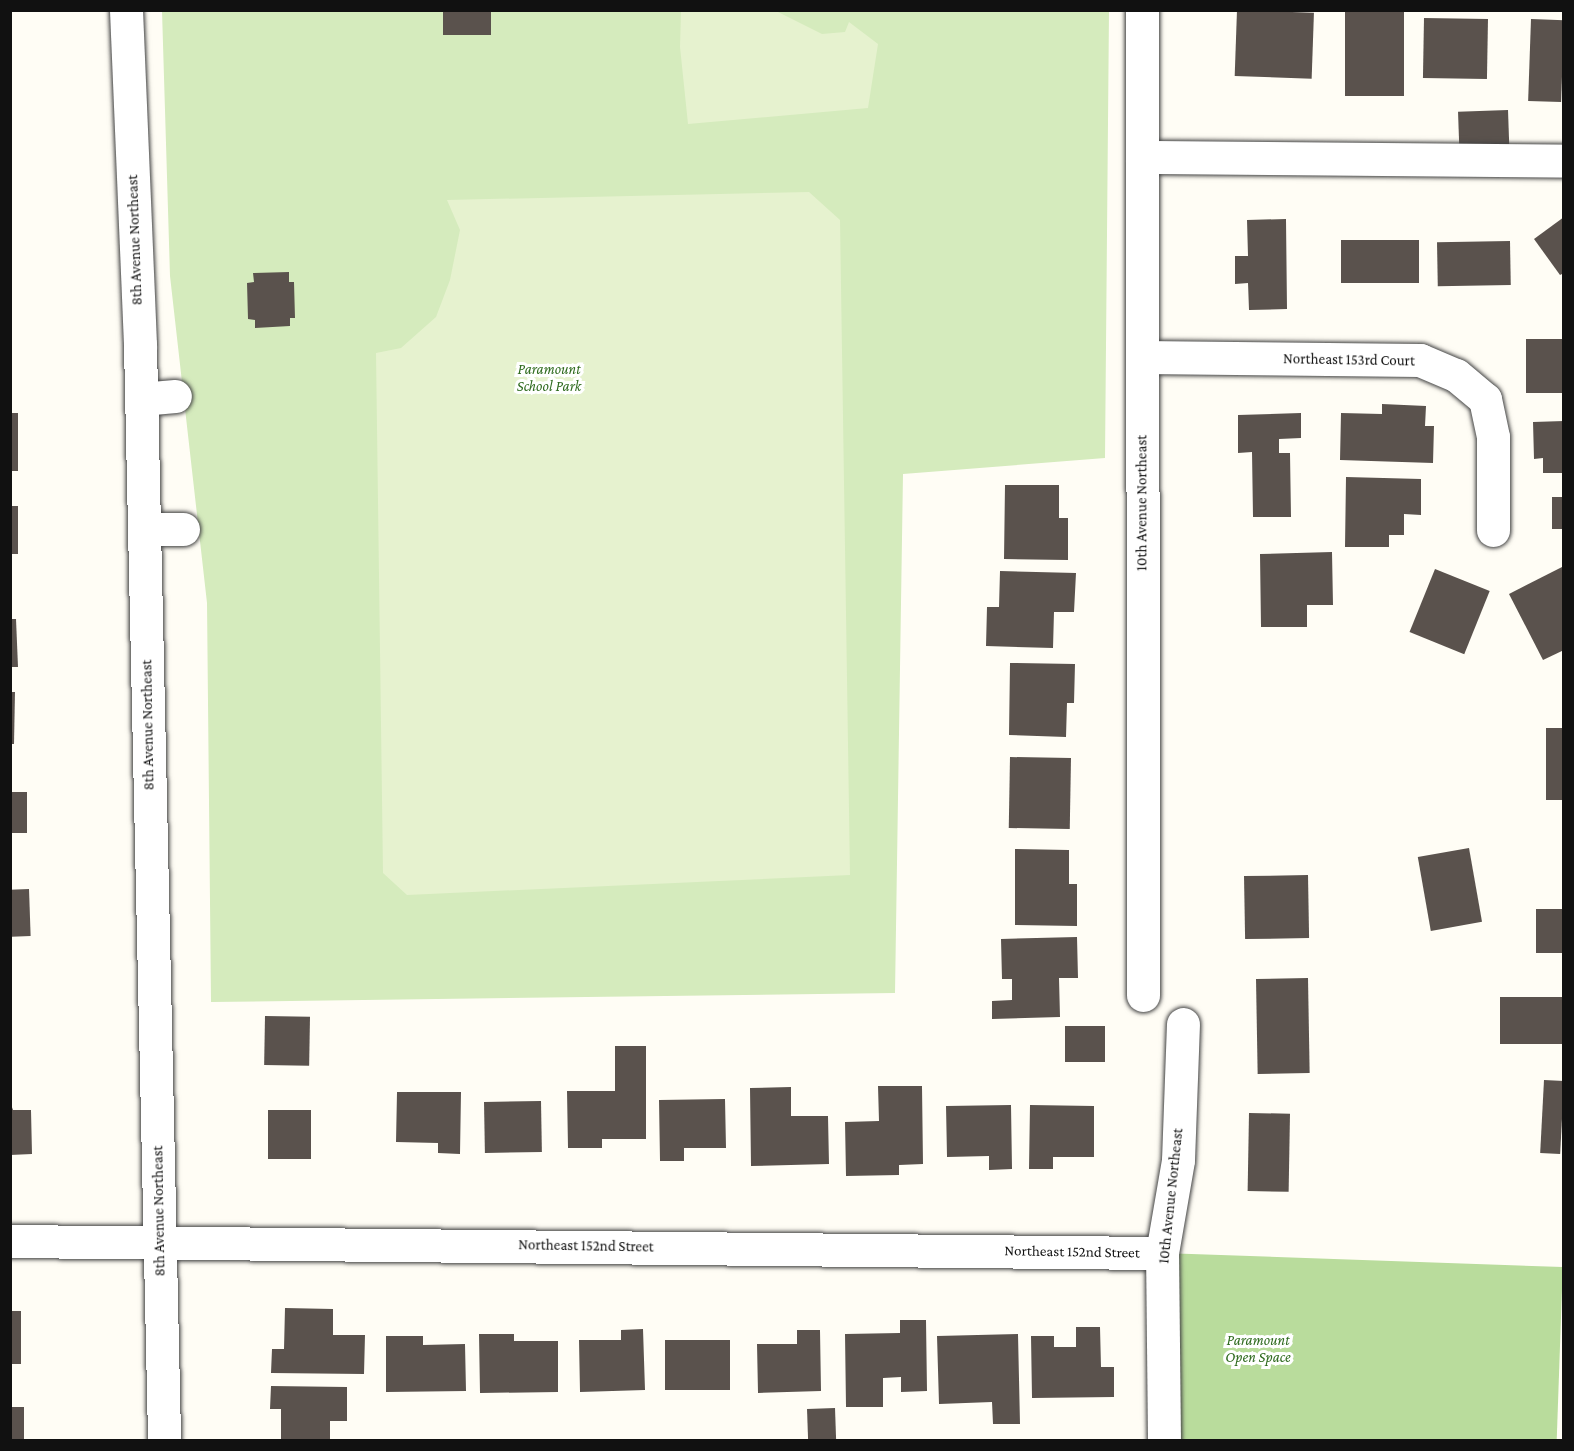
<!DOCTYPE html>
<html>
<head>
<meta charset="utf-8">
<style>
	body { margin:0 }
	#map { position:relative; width:1574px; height:1451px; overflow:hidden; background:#fffdf5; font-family:"Crimson Pro",serif }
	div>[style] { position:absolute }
	.green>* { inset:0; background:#d5ebbd }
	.forest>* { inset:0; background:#b9dc9c; transform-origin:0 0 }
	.pitch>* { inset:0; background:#e6f2cf }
	.building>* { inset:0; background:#5a524d; transform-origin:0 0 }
	.roads { filter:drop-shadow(0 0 2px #444) drop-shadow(0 0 2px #444) }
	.minor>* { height:33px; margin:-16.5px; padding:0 16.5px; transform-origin:16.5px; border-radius:16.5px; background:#fff }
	span { translate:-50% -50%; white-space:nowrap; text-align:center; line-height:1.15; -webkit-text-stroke:6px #fff; paint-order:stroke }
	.street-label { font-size:15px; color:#111 }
	.park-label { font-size:15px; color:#2f6b1f; font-style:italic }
	.frame { position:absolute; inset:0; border:12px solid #111; pointer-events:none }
</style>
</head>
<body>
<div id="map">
	<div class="green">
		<i style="clip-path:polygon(162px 11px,1109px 11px,1105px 458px,903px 474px,895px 993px,211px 1002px,207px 603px,170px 276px)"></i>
	</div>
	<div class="forest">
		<i style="left:1162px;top:1253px;width:401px;height:187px;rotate:2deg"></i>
	</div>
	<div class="pitch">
		<i style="clip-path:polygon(681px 11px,776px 11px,822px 34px,845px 32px,849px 22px,878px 44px,868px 108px,688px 124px,680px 47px)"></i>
		<i style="clip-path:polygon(809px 192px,840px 220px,850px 875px,407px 895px,383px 873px,376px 353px,401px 348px,436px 317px,450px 280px,460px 230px,447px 200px)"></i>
	</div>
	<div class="building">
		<i style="left:443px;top:10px;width:48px;height:25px"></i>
		<i style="left:1237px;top:10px;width:77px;height:66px;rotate:2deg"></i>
		<i style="left:1345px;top:10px;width:59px;height:86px"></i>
		<i style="left:1424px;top:18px;width:64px;height:60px;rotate:1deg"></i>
		<i style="left:1531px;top:19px;width:33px;height:82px;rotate:2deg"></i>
		<i style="left:1508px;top:110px;width:35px;height:50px;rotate:88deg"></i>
		<i style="clip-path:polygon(1564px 217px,1564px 273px,1560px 275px,1534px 239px)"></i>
		<i style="clip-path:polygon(1286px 219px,1287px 309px,1249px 310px,1248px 283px,1235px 284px,1235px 256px,1248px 256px,1247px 220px)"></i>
		<i style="left:1419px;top:240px;width:43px;height:78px;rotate:90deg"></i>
		<i style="left:1510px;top:241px;width:44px;height:73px;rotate:89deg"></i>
		<i style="clip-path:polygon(289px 272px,289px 282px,294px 282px,295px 318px,290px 318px,290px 326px,255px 328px,255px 320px,248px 319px,247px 283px,254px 282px,253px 273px)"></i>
		<i style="left:1526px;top:339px;width:38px;height:54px"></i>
		<i style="clip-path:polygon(1382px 404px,1426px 406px,1425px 426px,1434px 426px,1433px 463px,1340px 460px,1341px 413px,1382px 414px)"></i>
		<i style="left:10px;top:413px;width:8px;height:58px"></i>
		<i style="clip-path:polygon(1301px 413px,1301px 438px,1279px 439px,1279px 453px,1290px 453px,1291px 517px,1253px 517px,1252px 452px,1238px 453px,1238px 415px)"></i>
		<i style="clip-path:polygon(1564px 421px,1564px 473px,1543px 473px,1543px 458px,1534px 459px,1533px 422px)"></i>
		<i style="clip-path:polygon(1346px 477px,1421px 479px,1421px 515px,1404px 514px,1404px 535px,1389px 535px,1389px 547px,1345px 547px)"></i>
		<i style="clip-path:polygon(1005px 485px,1059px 485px,1059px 518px,1068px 518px,1068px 560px,1004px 559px)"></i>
		<i style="left:1552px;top:497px;width:12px;height:32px"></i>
		<i style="left:10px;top:506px;width:8px;height:48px"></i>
		<i style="clip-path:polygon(1332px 552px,1333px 605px,1307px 605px,1307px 627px,1261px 627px,1260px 554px)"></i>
		<i style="clip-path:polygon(1564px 566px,1564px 650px,1543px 660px,1509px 594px)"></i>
		<i style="left:1435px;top:569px;width:59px;height:68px;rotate:22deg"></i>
		<i style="clip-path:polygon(1000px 571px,1076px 573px,1074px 612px,1054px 612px,1053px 648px,986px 646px,987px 607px,999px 607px)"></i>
		<i style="clip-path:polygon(10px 619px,16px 619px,18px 667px,10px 667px)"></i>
		<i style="clip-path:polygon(1010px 663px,1075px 664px,1074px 703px,1067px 703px,1066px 737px,1009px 735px)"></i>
		<i style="clip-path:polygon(10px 692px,15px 692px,14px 744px,10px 744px)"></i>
		<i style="left:1546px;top:728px;width:18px;height:72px"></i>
		<i style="left:1010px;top:757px;width:61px;height:71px;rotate:1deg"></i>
		<i style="left:10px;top:792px;width:17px;height:41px"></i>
		<i style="left:1469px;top:848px;width:75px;height:52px;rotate:80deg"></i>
		<i style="clip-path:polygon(1015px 849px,1069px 850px,1069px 884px,1077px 884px,1077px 926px,1015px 925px)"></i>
		<i style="left:1308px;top:875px;width:63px;height:64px;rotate:89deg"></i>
		<i style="left:29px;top:889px;width:47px;height:19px;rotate:88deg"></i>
		<i style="left:1564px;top:909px;width:44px;height:28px;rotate:90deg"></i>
		<i style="clip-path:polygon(1077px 937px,1078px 978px,1059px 978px,1060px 1017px,992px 1019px,992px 1001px,1012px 1000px,1012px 979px,1002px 979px,1001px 939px)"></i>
		<i style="left:1308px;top:978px;width:95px;height:52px;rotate:89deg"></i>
		<i style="left:1564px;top:997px;width:47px;height:64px;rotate:90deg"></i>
		<i style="left:265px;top:1016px;width:45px;height:49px;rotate:1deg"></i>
		<i style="left:1065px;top:1026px;width:40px;height:36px"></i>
		<i style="clip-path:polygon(615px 1046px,646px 1046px,646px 1139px,602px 1139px,602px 1148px,568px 1148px,567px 1091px,615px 1091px)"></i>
		<i style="left:1544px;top:1080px;width:20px;height:73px;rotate:3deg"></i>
		<i style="clip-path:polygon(878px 1086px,922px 1086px,923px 1164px,899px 1165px,899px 1175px,846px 1176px,845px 1122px,879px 1121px)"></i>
		<i style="clip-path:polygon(791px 1087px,791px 1116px,828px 1116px,829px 1164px,751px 1166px,750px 1088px)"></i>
		<i style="clip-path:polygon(397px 1092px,461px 1092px,460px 1154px,438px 1153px,438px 1143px,396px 1142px)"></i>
		<i style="clip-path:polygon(725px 1099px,726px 1148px,684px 1148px,684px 1161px,660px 1161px,659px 1100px)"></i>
		<i style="left:541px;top:1101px;width:51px;height:57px;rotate:89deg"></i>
		<i style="clip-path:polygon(10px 1102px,13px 1110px,31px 1110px,32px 1154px,10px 1155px)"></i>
		<i style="clip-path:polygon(1011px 1105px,1012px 1169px,989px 1170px,989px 1156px,947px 1157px,946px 1106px)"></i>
		<i style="clip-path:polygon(1030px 1105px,1094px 1106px,1094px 1157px,1053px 1157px,1053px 1169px,1029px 1169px)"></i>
		<i style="left:268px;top:1110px;width:43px;height:49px"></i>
		<i style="left:1249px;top:1113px;width:41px;height:78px;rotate:1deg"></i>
		<i style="clip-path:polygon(285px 1308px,333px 1309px,333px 1335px,365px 1335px,364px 1374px,271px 1373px,272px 1349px,284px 1349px)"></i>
		<i style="left:10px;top:1311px;width:11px;height:53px"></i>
		<i style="clip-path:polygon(900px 1320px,926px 1320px,927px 1391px,901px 1392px,901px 1377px,883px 1378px,883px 1407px,846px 1407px,845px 1334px,900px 1333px)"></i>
		<i style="clip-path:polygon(1076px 1327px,1100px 1327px,1101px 1367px,1114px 1367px,1114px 1397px,1032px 1398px,1031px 1336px,1054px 1336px,1054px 1347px,1076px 1347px)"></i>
		<i style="clip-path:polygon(643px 1329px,645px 1390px,580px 1392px,579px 1340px,621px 1340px,621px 1330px)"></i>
		<i style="clip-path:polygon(797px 1330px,820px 1330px,821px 1391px,758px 1393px,757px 1344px,797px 1344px)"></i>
		<i style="clip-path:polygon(479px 1334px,514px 1334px,514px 1341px,558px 1341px,558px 1392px,480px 1393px)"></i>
		<i style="clip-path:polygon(1018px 1334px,1020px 1424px,993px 1424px,992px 1402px,939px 1404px,937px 1336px)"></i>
		<i style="clip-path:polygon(386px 1336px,423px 1336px,423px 1345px,465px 1344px,466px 1391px,386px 1392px)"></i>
		<i style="left:665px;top:1340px;width:65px;height:50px"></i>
		<i style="clip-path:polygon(271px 1386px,347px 1387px,347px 1421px,330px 1421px,330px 1440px,281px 1440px,281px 1409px,270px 1409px)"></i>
		<i style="left:10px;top:1407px;width:14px;height:33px"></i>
		<i style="left:835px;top:1408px;width:32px;height:28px;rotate:88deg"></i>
	</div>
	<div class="roads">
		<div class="minor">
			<i style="left:126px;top:10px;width:335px;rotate:87.6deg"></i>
			<i style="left:140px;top:345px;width:1095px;rotate:88.74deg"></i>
			<i style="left:1142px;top:10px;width:985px;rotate:89.94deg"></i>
			<i style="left:1142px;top:157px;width:422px;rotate:0.5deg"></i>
			<i style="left:1142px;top:357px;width:278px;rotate:0.6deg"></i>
			<i style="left:1420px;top:360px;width:39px;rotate:23deg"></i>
			<i style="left:1456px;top:375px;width:38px;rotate:40deg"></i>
			<i style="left:1485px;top:399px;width:39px;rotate:78deg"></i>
			<i style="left:1493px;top:437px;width:93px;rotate:90deg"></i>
			<i style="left:141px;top:399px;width:34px;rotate:-5deg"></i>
			<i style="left:144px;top:529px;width:39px"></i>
			<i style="left:10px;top:1241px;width:1152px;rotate:0.6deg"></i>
			<i style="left:1164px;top:1440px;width:187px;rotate:-90.6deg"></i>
			<i style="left:1162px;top:1253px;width:94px;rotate:-80.2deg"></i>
			<i style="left:1178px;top:1160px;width:136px;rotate:-87.9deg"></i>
		</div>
	</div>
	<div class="street-label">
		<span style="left:135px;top:240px;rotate:-92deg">8th Avenue Northeast</span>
		<span style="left:1349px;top:360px;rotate:1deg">Northeast 153rd Court</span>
		<span style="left:1142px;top:503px;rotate:-90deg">10th Avenue Northeast</span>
		<span style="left:148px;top:725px;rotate:-91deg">8th Avenue Northeast</span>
		<span style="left:1171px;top:1196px;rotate:-84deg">10th Avenue Northeast</span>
		<span style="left:159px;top:1211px;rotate:-91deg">8th Avenue Northeast</span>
		<span style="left:586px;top:1246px;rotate:1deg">Northeast 152nd Street</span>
		<span style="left:1072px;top:1252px;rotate:1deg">Northeast 152nd Street</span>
	</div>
	<div class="park-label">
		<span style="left:549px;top:378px">Paramount<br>School Park</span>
		<span style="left:1258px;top:1349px">Paramount<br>Open Space</span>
	</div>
	<div class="frame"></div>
</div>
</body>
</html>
